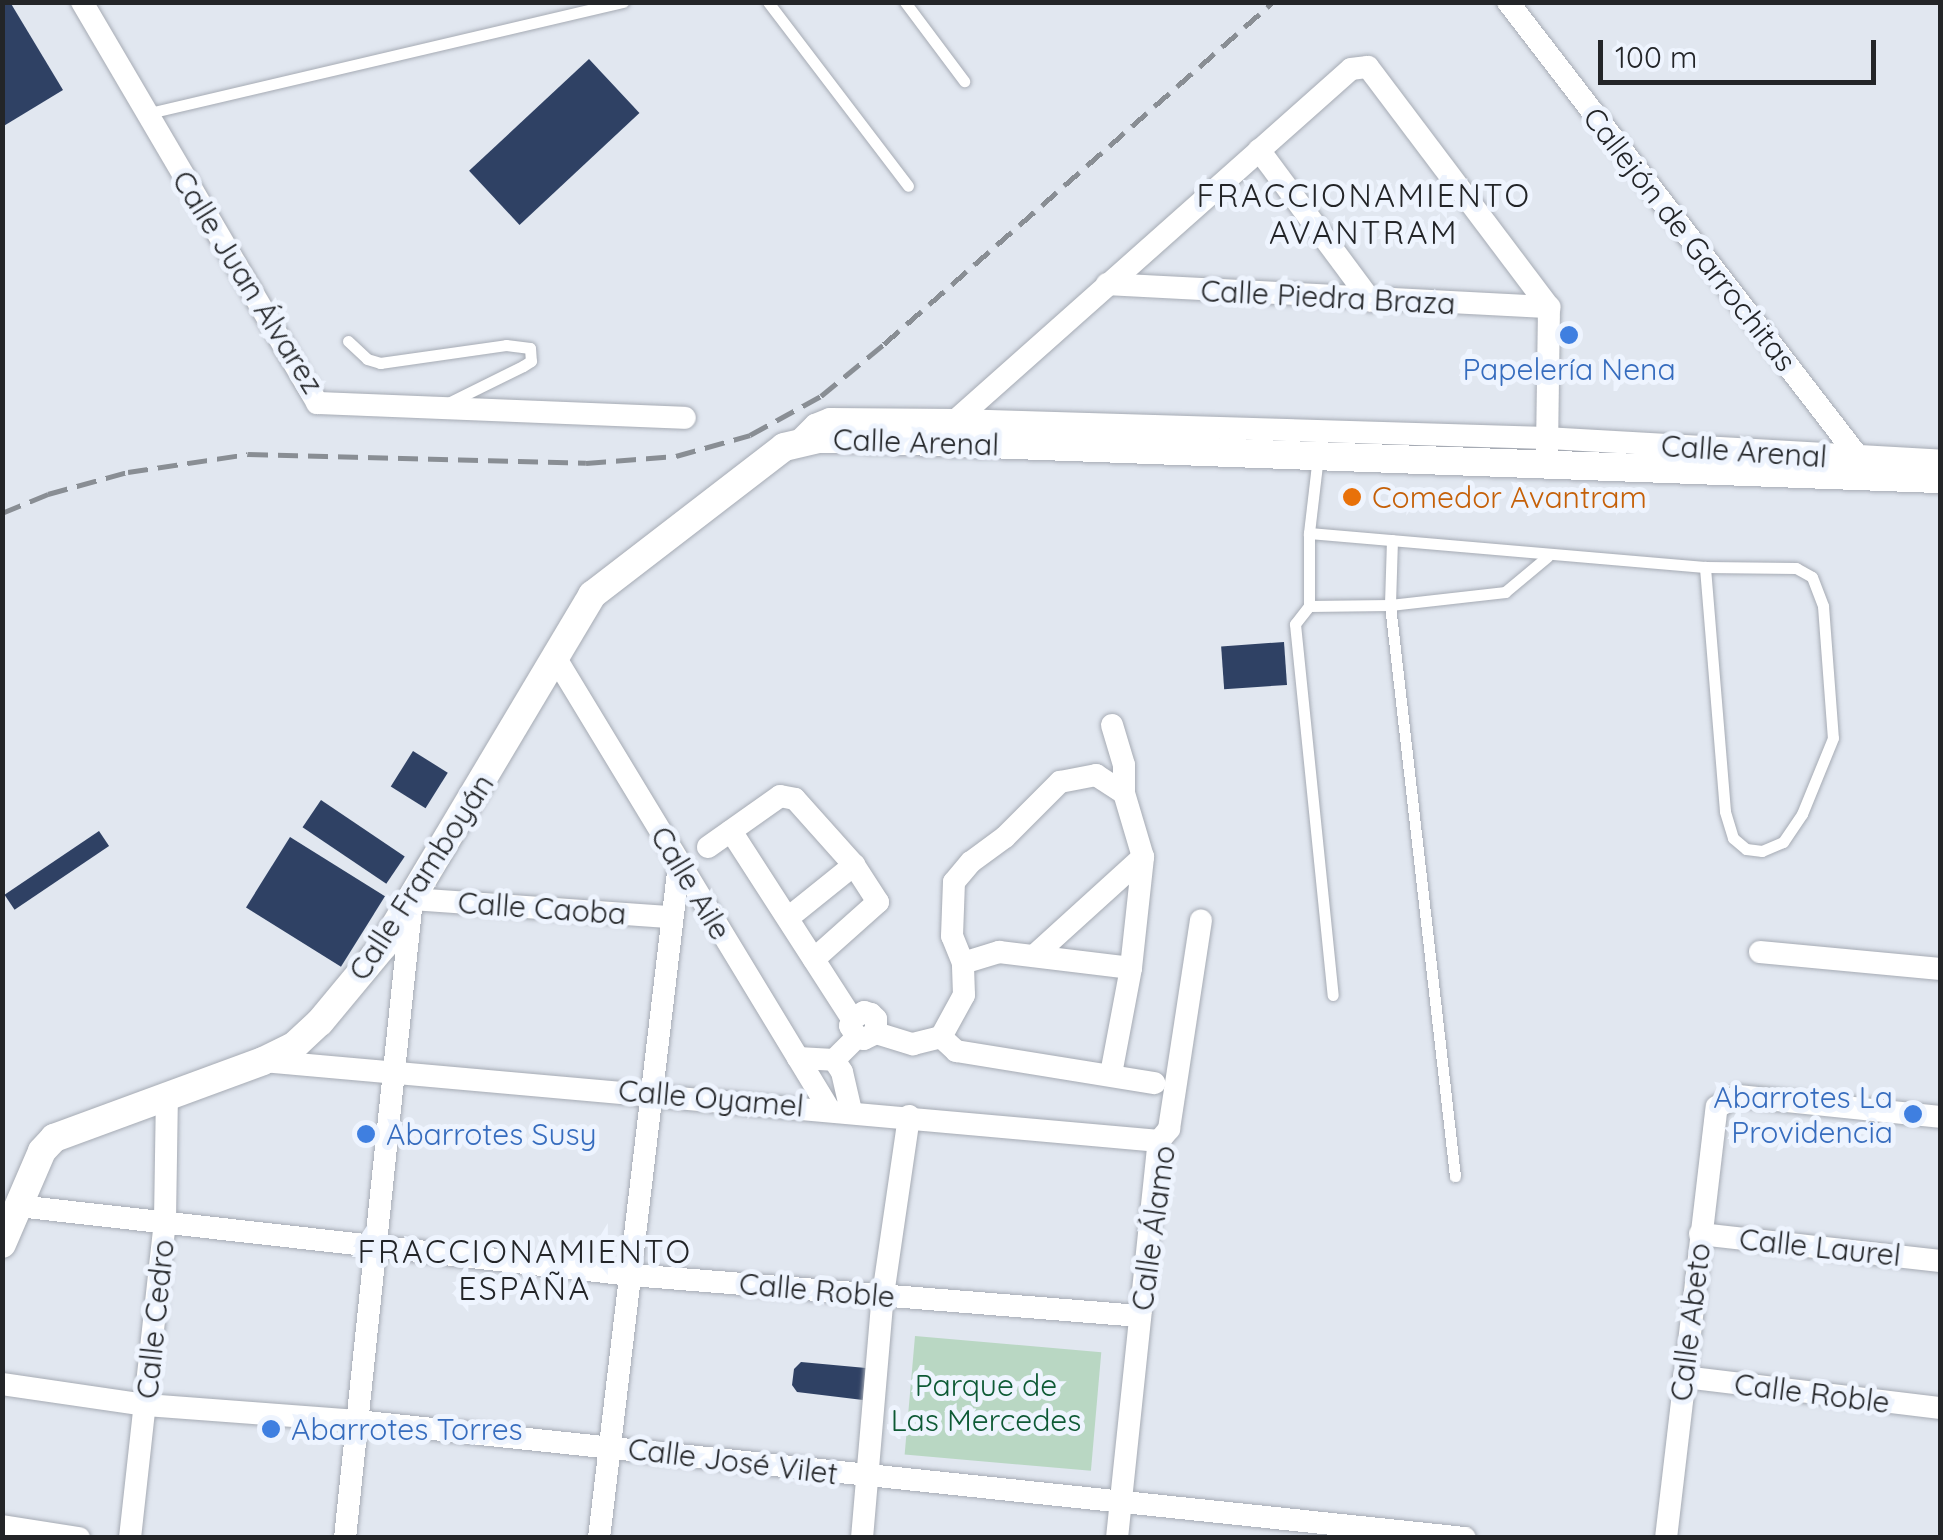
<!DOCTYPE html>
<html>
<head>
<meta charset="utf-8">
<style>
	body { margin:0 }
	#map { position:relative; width:1943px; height:1540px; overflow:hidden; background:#e1e7f0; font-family:Quicksand,sans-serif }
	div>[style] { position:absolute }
	.green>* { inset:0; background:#b9d7c3; transform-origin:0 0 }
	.building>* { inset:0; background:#2f4164; transform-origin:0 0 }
	.roads { filter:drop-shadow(0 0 2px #a6abb4) drop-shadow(0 0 2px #a6abb4) }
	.service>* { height:11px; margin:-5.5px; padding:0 5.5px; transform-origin:5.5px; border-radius:5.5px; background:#fff }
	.minor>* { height:22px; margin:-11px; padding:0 11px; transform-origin:11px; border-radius:11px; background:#fff }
	.tertiary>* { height:28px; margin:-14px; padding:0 14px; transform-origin:14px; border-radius:14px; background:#fff }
	.rail>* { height:5px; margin-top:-2.5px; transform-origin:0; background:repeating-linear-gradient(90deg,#898e94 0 20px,transparent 0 30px) }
	.dots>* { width:28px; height:28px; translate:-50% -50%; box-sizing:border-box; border:5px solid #eef4fe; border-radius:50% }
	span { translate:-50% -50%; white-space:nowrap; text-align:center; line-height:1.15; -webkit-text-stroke:10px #eef4fe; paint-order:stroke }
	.street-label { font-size:30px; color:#232528 }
	.shop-label { font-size:30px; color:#366cbe }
	.right { translate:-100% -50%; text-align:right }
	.left { translate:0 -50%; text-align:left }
	.food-label { font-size:30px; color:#c56008 }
	.park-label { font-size:30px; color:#0e5a35 }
	.neighbourhood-label { font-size:32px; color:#232528; letter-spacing:2.5px }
	.frame { position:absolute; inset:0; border:5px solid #232528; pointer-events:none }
	.scale { position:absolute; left:1598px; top:40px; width:278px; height:45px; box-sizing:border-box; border:5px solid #232528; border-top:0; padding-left:12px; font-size:30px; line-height:35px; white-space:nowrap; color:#232528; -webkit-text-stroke:8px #eef4fe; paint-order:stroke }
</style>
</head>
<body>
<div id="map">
	<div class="green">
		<i style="left:915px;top:1336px;width:187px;height:119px;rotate:5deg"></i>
	</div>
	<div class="building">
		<i style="clip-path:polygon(2px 2px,10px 2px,63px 90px,2px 127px)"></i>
		<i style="left:589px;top:59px;width:74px;height:164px;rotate:47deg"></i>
		<i style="left:1284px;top:642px;width:43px;height:63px;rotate:86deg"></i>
		<i style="left:413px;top:751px;width:41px;height:42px;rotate:32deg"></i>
		<i style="left:321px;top:800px;width:101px;height:33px;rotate:34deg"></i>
		<i style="left:99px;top:831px;width:18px;height:114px;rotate:56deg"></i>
		<i style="left:290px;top:837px;width:112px;height:83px;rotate:32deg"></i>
		<i style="clip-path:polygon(801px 1362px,866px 1368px,863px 1400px,797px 1392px,792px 1385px,794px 1369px)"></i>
	</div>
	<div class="roads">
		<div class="service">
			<i style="left:768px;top:2px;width:231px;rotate:52.7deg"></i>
			<i style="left:905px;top:2px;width:99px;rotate:53.2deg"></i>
			<i style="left:145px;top:114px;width:491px;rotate:-13.2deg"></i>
			<i style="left:348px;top:341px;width:26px;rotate:43deg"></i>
			<i style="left:367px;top:359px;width:14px;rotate:17deg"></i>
			<i style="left:380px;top:363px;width:127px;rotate:-8.1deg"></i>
			<i style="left:506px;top:345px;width:24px;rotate:7deg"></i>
			<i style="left:530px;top:348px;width:13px;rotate:86deg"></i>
			<i style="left:531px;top:361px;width:9px;rotate:148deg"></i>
			<i style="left:523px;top:366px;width:81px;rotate:153.7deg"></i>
			<i style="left:1318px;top:456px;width:78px;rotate:96.7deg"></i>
			<i style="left:1309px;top:533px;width:397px;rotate:4.9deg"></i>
			<i style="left:1309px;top:533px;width:73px;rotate:90deg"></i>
			<i style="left:1309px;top:606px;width:23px;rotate:128deg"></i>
			<i style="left:1295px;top:624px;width:373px;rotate:84.2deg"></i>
			<i style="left:1392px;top:540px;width:65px;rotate:91.8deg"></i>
			<i style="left:1390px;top:605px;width:116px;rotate:-6.4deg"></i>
			<i style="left:1505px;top:592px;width:55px;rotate:-39.8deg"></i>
			<i style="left:1705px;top:567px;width:91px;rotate:0.6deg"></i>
			<i style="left:1796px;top:568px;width:18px;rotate:29deg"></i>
			<i style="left:1812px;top:577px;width:31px;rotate:69deg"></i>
			<i style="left:1823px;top:606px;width:132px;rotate:85.7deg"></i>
			<i style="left:1833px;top:738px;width:82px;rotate:112.2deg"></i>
			<i style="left:1802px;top:814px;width:34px;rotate:124deg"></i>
			<i style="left:1783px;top:842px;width:23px;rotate:157deg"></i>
			<i style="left:1762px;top:851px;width:16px;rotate:-173deg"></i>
			<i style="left:1746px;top:849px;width:17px;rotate:-140deg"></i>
			<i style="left:1733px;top:838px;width:28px;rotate:-107deg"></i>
			<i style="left:1725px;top:811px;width:245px;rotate:-94.7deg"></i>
			<i style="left:1309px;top:606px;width:81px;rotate:-0.7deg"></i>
			<i style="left:1390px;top:605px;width:575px;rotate:83.51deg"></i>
		</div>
		<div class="minor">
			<i style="left:82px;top:2px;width:465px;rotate:59.6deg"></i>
			<i style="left:317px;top:403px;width:368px;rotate:2.3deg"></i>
			<i style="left:1508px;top:2px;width:587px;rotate:52.41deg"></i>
			<i style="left:1259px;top:150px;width:188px;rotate:53.4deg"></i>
			<i style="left:1107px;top:284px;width:443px;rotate:3deg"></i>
			<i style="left:956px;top:420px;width:528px;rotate:-41.62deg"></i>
			<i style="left:1351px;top:69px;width:17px;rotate:-7deg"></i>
			<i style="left:1368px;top:67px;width:301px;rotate:53deg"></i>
			<i style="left:1549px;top:307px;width:145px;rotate:90.8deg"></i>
			<i style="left:799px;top:441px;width:23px;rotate:-45deg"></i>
			<i style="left:815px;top:425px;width:16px;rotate:-22deg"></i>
			<i style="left:830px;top:419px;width:126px;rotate:0.5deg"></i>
			<i style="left:956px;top:420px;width:591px;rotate:1.74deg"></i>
			<i style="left:1547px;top:438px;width:394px;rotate:3.3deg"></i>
			<i style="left:555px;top:657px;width:529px;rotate:58.78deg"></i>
			<i style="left:1112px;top:725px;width:42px;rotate:73.3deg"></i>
			<i style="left:1124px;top:765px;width:28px;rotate:90deg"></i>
			<i style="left:731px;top:831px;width:224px;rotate:57.2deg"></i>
			<i style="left:708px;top:847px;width:88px;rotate:-35.3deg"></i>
			<i style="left:780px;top:796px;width:15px;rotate:11deg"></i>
			<i style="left:795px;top:799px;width:89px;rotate:48.2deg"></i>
			<i style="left:854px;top:865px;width:44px;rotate:57deg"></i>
			<i style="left:878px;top:902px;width:86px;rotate:138.3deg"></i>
			<i style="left:788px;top:918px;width:85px;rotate:-38.8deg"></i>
			<i style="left:1760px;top:952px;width:181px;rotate:5.4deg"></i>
			<i style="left:963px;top:963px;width:38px;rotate:-17deg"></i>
			<i style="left:999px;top:952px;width:133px;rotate:6.9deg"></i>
			<i style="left:876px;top:1033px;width:39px;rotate:17deg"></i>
			<i style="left:913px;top:1044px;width:29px;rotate:-14deg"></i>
			<i style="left:941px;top:1037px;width:48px;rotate:-61.3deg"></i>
			<i style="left:964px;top:995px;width:32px;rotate:-92deg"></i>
			<i style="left:963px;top:963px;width:29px;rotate:-112deg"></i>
			<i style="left:952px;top:936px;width:54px;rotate:-87.9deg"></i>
			<i style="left:954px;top:882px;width:26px;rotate:-50deg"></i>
			<i style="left:971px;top:862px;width:42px;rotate:-36.3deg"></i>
			<i style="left:1005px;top:837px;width:78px;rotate:-45deg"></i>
			<i style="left:1060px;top:782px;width:37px;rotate:-11deg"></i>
			<i style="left:1096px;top:775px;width:33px;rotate:33deg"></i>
			<i style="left:1124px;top:793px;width:67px;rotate:73.5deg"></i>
			<i style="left:1143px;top:857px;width:146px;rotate:137.8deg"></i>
			<i style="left:941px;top:1037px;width:21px;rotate:43deg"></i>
			<i style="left:956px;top:1051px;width:201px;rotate:9.2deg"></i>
			<i style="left:798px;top:1058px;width:36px;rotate:3deg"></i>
			<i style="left:834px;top:1060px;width:14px;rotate:56deg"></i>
			<i style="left:842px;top:1072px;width:39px;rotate:77deg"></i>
			<i style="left:834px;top:1060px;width:33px;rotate:-45deg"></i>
			<i style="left:857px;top:1037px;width:7px;rotate:16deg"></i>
			<i style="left:864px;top:1039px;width:13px;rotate:-27deg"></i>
			<i style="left:876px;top:1033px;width:14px;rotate:-90deg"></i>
			<i style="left:876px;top:1019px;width:7px;rotate:-135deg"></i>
			<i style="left:871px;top:1014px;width:7px;rotate:-164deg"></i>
			<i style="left:864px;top:1012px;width:14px;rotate:150deg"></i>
			<i style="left:852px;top:1019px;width:7px;rotate:106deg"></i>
			<i style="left:850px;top:1026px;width:13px;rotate:58deg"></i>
			<i style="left:263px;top:1061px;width:900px;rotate:5.1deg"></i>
			<i style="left:1111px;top:1074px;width:108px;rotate:-79.3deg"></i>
			<i style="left:1131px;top:968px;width:112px;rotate:-83.8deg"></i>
			<i style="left:18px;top:1206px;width:617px;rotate:6.42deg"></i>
			<i style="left:631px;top:1275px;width:511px;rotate:4.61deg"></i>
			<i style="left:1700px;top:1234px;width:242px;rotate:6.4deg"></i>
			<i style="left:1684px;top:1377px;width:258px;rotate:6.9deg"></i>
			<i style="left:2px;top:1384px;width:146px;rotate:8.3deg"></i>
			<i style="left:146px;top:1405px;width:212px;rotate:4.3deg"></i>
			<i style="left:357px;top:1421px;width:1114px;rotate:6.03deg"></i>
			<i style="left:2px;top:1526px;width:78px;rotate:8.9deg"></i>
			<i style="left:130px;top:1538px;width:320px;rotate:-83.7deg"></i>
			<i style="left:165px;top:1220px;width:121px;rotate:-89.1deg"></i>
			<i style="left:345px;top:1538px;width:643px;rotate:-84.01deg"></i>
			<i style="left:412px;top:899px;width:260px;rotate:4deg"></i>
			<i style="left:599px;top:1538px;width:679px;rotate:-83.23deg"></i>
			<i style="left:862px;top:1538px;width:244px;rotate:-85.1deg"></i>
			<i style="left:883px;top:1295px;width:181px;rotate:-81.7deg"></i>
			<i style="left:1117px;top:1538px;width:399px;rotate:-84deg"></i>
			<i style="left:1159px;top:1141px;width:16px;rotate:-50deg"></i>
			<i style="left:1169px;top:1129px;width:211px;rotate:-81.3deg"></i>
			<i style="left:1666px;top:1538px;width:434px;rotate:-83.3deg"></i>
			<i style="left:1717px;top:1107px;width:24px;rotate:-28deg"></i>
			<i style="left:1738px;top:1096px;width:203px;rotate:5.9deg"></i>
		</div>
		<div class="tertiary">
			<i style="left:2px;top:1244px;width:101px;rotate:-66.7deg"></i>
			<i style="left:42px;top:1151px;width:18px;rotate:-47deg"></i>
			<i style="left:54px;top:1138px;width:223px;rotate:-20.2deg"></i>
			<i style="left:263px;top:1061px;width:34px;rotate:-26deg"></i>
			<i style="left:294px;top:1046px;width:35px;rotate:-43deg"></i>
			<i style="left:320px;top:1022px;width:99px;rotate:-50.3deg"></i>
			<i style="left:383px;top:946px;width:409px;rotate:-59.2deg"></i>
			<i style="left:592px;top:595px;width:242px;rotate:-37.6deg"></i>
			<i style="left:784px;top:447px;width:35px;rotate:-13deg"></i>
			<i style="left:818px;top:439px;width:34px"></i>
			<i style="left:852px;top:439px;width:1089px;rotate:2.11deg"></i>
		</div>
	</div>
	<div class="rail">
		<i style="left:2px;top:513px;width:50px;rotate:-22.4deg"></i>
		<i style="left:48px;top:494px;width:83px;rotate:-15.4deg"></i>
		<i style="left:128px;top:472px;width:121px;rotate:-8.5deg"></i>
		<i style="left:248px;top:454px;width:338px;rotate:1.5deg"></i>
		<i style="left:586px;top:463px;width:90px;rotate:-4.4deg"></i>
		<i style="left:676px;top:456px;width:77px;rotate:-15.8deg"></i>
		<i style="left:750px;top:435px;width:81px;rotate:-28.8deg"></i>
		<i style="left:821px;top:396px;width:82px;rotate:-39.5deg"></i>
		<i style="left:884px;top:344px;width:518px;rotate:-41.32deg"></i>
	</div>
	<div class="dots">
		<i style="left:1569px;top:335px;background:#3f7fe0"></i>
		<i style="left:1352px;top:497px;background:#e8710a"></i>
		<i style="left:1913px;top:1114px;background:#3f7fe0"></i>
		<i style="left:366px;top:1134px;background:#3f7fe0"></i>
		<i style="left:271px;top:1429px;background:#3f7fe0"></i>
	</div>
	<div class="street-label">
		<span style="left:1690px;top:239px;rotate:52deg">Callejón de Garrochitas</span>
		<span style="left:248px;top:282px;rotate:58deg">Calle Juan Álvarez</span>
		<span style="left:1328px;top:297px;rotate:3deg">Calle Piedra Braza</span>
		<span style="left:916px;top:442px;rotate:2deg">Calle Arenal</span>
		<span style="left:1744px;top:451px;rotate:4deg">Calle Arenal</span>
		<span style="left:421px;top:877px;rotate:-57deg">Calle Framboyán</span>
		<span style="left:691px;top:883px;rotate:59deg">Calle Aile</span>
		<span style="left:542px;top:908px;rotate:4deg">Calle Caoba</span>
		<span style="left:711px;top:1098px;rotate:5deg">Calle Oyamel</span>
		<span style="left:1153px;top:1228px;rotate:-82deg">Calle Álamo</span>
		<span style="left:1820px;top:1247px;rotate:6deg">Calle Laurel</span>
		<span style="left:817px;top:1290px;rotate:5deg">Calle Roble</span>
		<span style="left:155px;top:1319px;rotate:-84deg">Calle Cedro</span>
		<span style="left:1690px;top:1322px;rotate:-83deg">Calle Abeto</span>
		<span style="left:1812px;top:1393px;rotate:7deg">Calle Roble</span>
		<span style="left:733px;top:1461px;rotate:7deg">Calle José Vilet</span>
	</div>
	<div class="shop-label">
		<span style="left:1569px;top:369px">Papelería Nena</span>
		<span class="right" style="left:1893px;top:1114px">Abarrotes La<br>Providencia</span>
		<span class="left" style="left:386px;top:1134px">Abarrotes Susy</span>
		<span class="left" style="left:291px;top:1429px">Abarrotes Torres</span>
	</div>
	<div class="food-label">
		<span class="left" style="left:1372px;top:497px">Comedor Avantram</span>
	</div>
	<div class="park-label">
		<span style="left:986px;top:1402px">Parque de<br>Las Mercedes</span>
	</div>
	<div class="neighbourhood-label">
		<span style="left:1364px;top:214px">FRACCIONAMIENTO<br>AVANTRAM</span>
		<span style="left:525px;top:1270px">FRACCIONAMIENTO<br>ESPAÑA</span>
	</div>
	<div class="frame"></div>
	<div class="scale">100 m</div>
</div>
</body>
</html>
